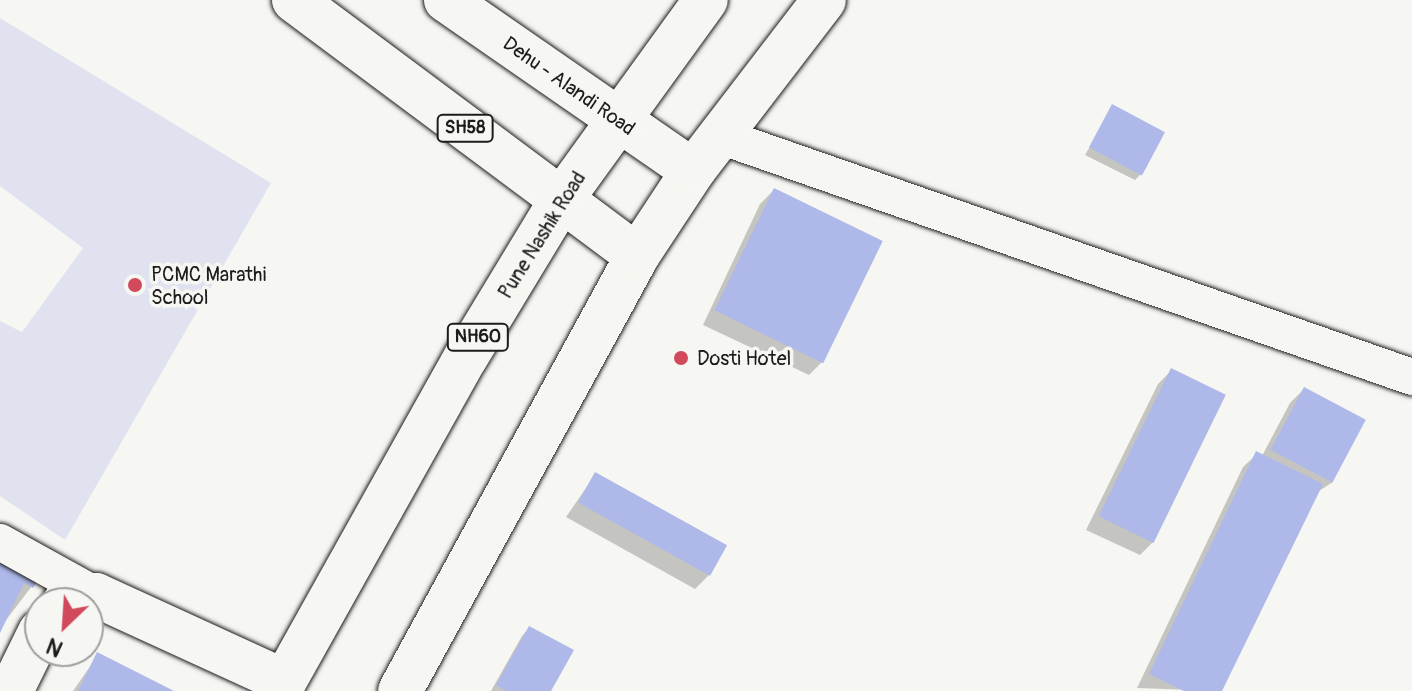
<!DOCTYPE html>
<html>
<head>
<meta charset="utf-8">
<style>
	body { margin:0 }
	#map { position:relative; width:1412px; height:691px; overflow:hidden; background:#f6f6f2; font-family:Pangolin,sans-serif }
	div>[style] { position:absolute }
	.built>* { inset:0; background:#e0e3ef }
	.shadow>* { inset:0; background:#0003 }
	.building>* { inset:0; background:#aeb8e9; transform-origin:0 0 }
	.roads { filter:drop-shadow(0 0 2px #1c1c1c) drop-shadow(0 0 2px #1c1c1c) }
	.service>* { height:36px; margin:-18px; padding:0 18px; transform-origin:18px; border-radius:18px; background:#f6f6f2 }
	.minor>* { height:44px; margin:-22px; padding:0 22px; transform-origin:22px; border-radius:22px; background:#f6f6f2 }
	.primary>* { height:44px; margin:-22px; padding:0 22px; transform-origin:22px; border-radius:22px; background:#f6f6f2 }
	.trunk>* { height:44px; margin:-22px; padding:0 22px; transform-origin:22px; border-radius:22px; background:#f6f6f2 }
	.dots>* { width:22px; height:22px; translate:-50% -50%; box-sizing:border-box; border:4px solid #f6f6f2; border-radius:50% }
	span { translate:-50% -50%; white-space:nowrap; text-align:center; line-height:1.15; -webkit-text-stroke:7px #f6f6f2; paint-order:stroke }
	.shield-label span { padding:2px 6px; background:#f6f6f2; border:2px solid; border-radius:6px; -webkit-text-stroke-width:0 }
	.shield-label { font-size:18px; color:#1c1c1c; font-weight:700 }
	.street-label { font-size:20px; color:#1c1c1c }
	.poi-label { font-size:20px; color:#1c1c1c }
	.left { translate:0 -50%; text-align:left }
	.north { position:absolute; left:24px; top:587px; width:80px; height:80px; box-sizing:border-box; background:#f6f6f2; border:2px solid #9f9f9c; border-radius:50%; rotate:205deg; font-size:22px; font-weight:700; line-height:32px; text-align:center; color:#1c1c1c }
	.north::after { content:''; display:block; margin:auto; width:28px; height:36px; background:#d1495b; clip-path:polygon(50% 0,100% 100%,50% 72%,0 100%) }
</style>
</head>
<body>
<div id="map">
	<div class="built">
		<i style="clip-path:polygon(0 18px,271px 183px,65px 540px,0 496px,0 321px,22px 332px,83px 248px,0 186px)"></i>
	</div>
	<div class="shadow">
		<i style="clip-path:polygon(1113px 107px,1143px 172px,1135px 180px,1085px 155px)"></i>
		<i style="clip-path:polygon(774px 190px,822px 362px,809px 375px,703px 325px,760px 204px)"></i>
		<i style="clip-path:polygon(1171px 371px,1153px 542px,1140px 555px,1086px 530px,1158px 384px)"></i>
		<i style="clip-path:polygon(1304px 389px,1333px 482px,1316px 493px,1220px 691px,1137px 688px,1243px 467px,1257px 454px,1262px 456px,1290px 403px)"></i>
		<i style="clip-path:polygon(595px 475px,709px 575px,695px 589px,566px 517px)"></i>
		<i style="clip-path:polygon(0 551px,32px 586px,0 628px)"></i>
		<i style="clip-path:polygon(529px 628px,549px 691px,491px 691px,522px 636px)"></i>
		<i style="clip-path:polygon(98px 655px,169px 691px,73px 691px)"></i>
	</div>
	<div class="building">
		<i style="left:1112px;top:104px;width:60px;height:49px;rotate:28deg"></i>
		<i style="left:774px;top:188px;width:121px;height:136px;rotate:26deg"></i>
		<i style="left:1171px;top:368px;width:61px;height:165px;rotate:26deg"></i>
		<i style="left:1304px;top:387px;width:70px;height:71px;rotate:28deg"></i>
		<i style="clip-path:polygon(1256px 451px,1323px 484px,1222px 691px,1184px 691px,1149px 674px)"></i>
		<i style="left:595px;top:472px;width:151px;height:35px;rotate:29deg"></i>
		<i style="clip-path:polygon(0 549px,44px 570px,33px 588px,24px 583px,0 633px)"></i>
		<i style="clip-path:polygon(529px 626px,574px 650px,551px 691px,506px 691px,496px 685px)"></i>
		<i style="clip-path:polygon(97px 652px,174px 691px,78px 691px)"></i>
	</div>
	<div class="roads">
		<div class="service">
			<i style="left:720px;top:136px;width:733px;rotate:19.2deg"></i>
			<i style="left:0;top:542px;width:110px;rotate:28.9deg"></i>
		</div>
		<div class="minor">
			<i style="left:64px;top:603px;width:33px;rotate:-14deg"></i>
			<i style="left:96px;top:595px;width:207px;rotate:24.6deg"></i>
			<i style="left:11px;top:691px;width:66px;rotate:-63.8deg"></i>
		</div>
		<div class="primary">
			<i style="left:294px;top:0;width:428px;rotate:36.7deg"></i>
			<i style="left:446px;top:0;width:300px;rotate:34.7deg"></i>
		</div>
		<div class="trunk">
			<i style="left:279px;top:691px;width:383px;rotate:-60.8deg"></i>
			<i style="left:466px;top:357px;width:184px;rotate:-58.8deg"></i>
			<i style="left:561px;top:200px;width:247px;rotate:-54.1deg"></i>
			<i style="left:400px;top:691px;width:495px;rotate:-61.4deg"></i>
			<i style="left:637px;top:256px;width:102px;rotate:-56.6deg"></i>
			<i style="left:693px;top:171px;width:215px;rotate:-52.5deg"></i>
		</div>
	</div>
	<div class="dots">
		<i style="left:135px;top:285px;background:#d1495b"></i>
		<i style="left:681px;top:358px;background:#d1495b"></i>
	</div>
	<div class="shield-label">
		<span style="left:465px;top:128px">SH58</span>
		<span style="left:478px;top:337px">NH60</span>
	</div>
	<div class="street-label">
		<span style="left:569px;top:86px;rotate:35deg">Dehu - Alandi Road</span>
		<span style="left:542px;top:235px;rotate:-58deg">Pune Nashik Road</span>
	</div>
	<div class="poi-label">
		<span class="left" style="left:151px;top:286px">PCMC Marathi<br>School</span>
		<span class="left" style="left:697px;top:358px">Dosti Hotel</span>
	</div>
	<div class="north">N</div>
</div>
</body>
</html>
